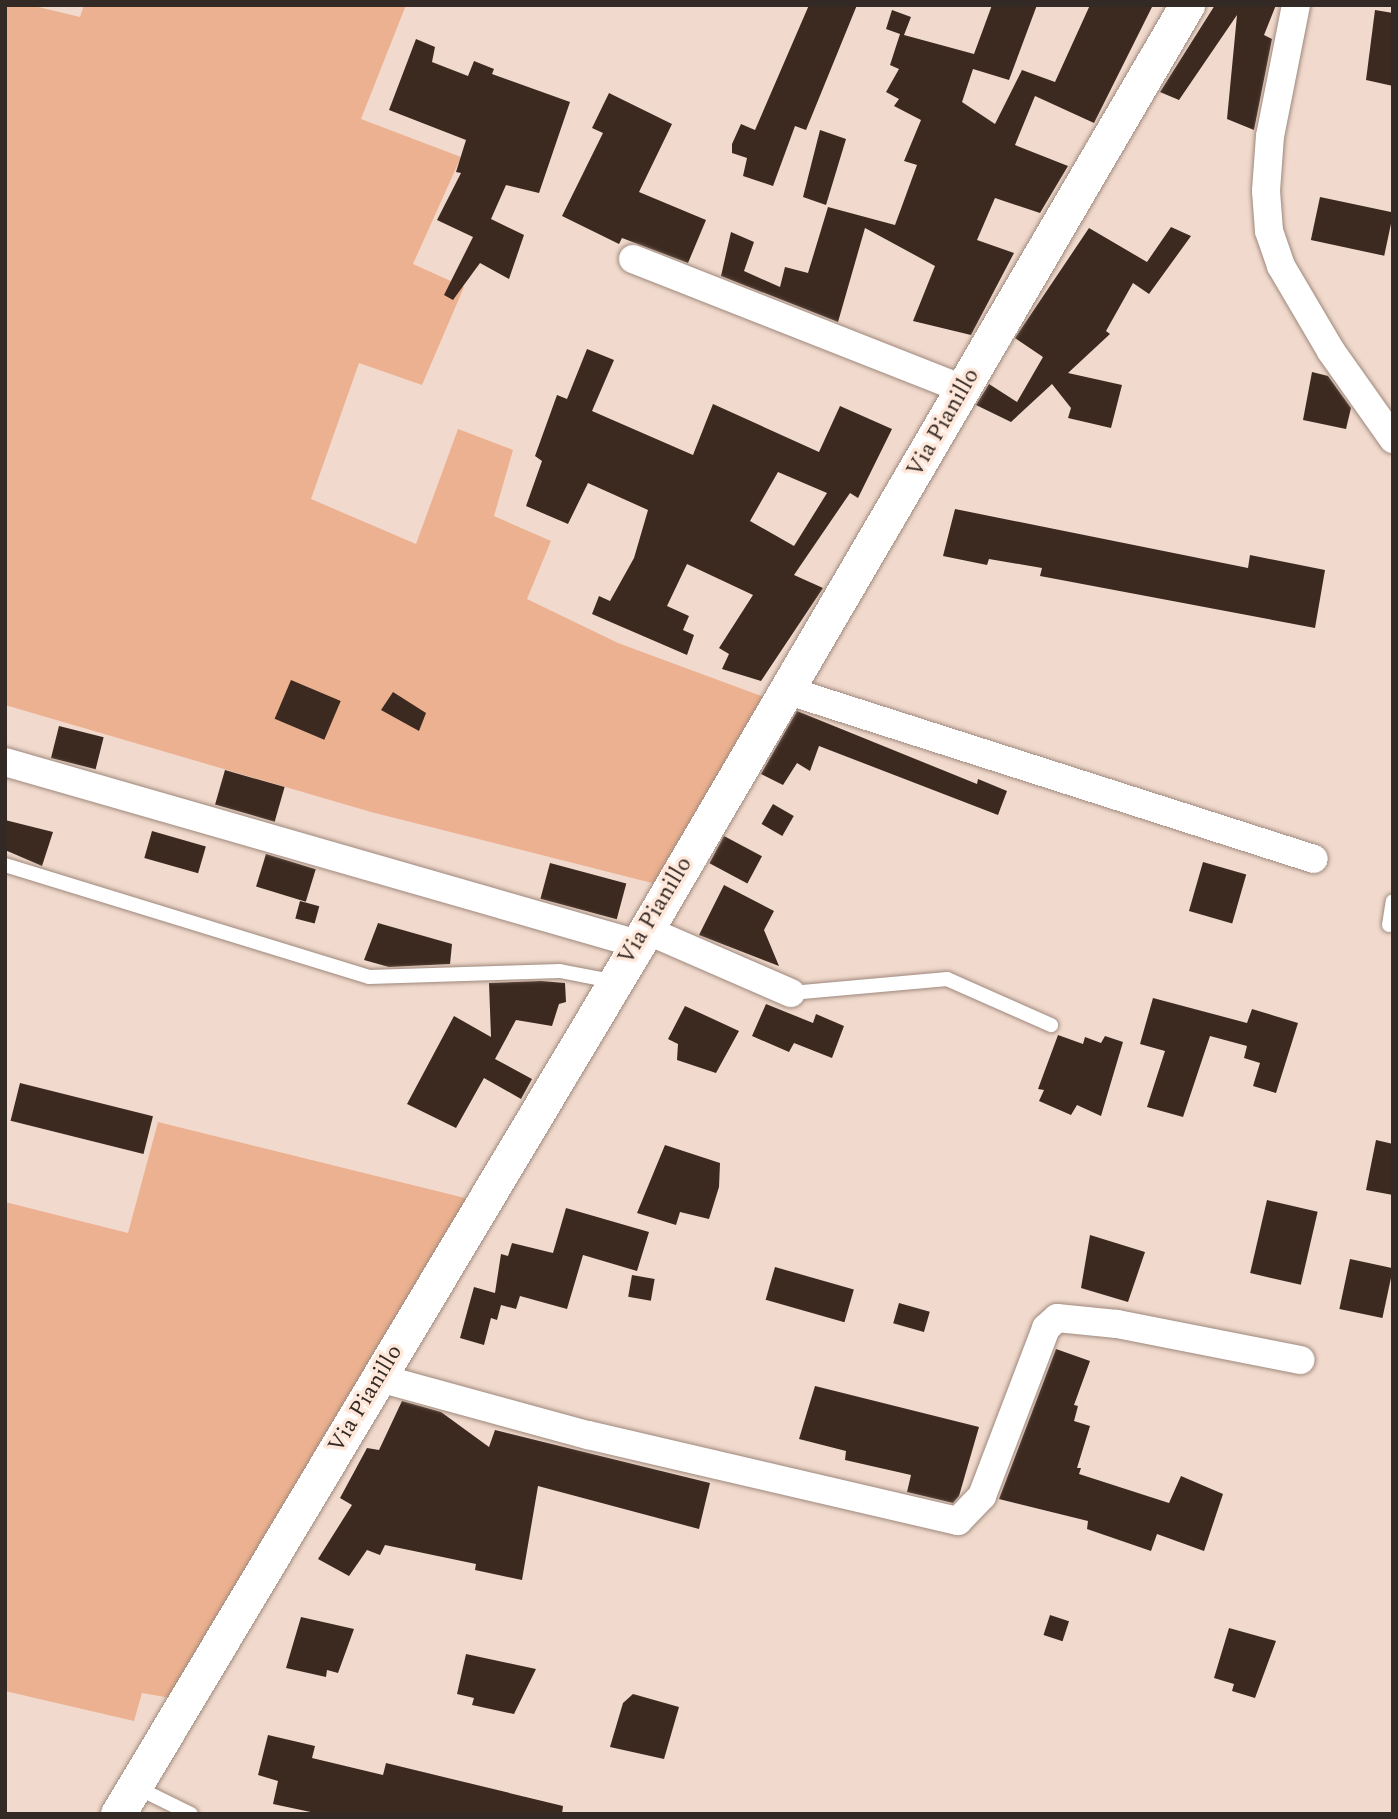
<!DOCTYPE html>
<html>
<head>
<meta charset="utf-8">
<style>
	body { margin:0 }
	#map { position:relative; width:1398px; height:1819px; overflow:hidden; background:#f1dacd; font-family:Spectral,serif }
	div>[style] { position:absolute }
	.green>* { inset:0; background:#ecb190 }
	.building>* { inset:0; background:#3c2a21; transform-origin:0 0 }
	.roads { filter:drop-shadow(0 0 2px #9e887c) drop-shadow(0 0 2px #9e887c) }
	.service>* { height:14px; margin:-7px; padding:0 7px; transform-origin:7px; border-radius:7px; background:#fff }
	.minor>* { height:28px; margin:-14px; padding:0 14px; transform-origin:14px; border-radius:14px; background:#fff }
	.tertiary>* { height:35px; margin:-17.5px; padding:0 17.5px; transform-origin:17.5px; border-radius:17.5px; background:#fff }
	span { translate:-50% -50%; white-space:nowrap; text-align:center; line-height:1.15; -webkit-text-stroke:7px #ffe7da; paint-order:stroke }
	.street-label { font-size:23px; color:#332a25 }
	.frame { position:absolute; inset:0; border:7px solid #332a25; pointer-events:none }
</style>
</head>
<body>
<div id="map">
	<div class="green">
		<i style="clip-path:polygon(5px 5px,30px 5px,80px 17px,84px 5px,406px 5px,361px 119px,461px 157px,413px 264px,464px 287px,422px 385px,359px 363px,311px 499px,416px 544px,458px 429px,513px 450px,494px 516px,551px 541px,527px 599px,618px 643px,767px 698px,656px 884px,371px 812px,5px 705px)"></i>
		<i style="clip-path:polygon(158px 1122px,469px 1199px,171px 1698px,142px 1693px,134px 1721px,5px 1691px,5px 1202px,128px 1233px)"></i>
	</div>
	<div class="building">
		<i style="clip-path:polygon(809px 5px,857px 5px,806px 130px,795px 126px,773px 186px,743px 176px,747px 158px,732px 153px,732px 144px,741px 124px,755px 130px)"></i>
		<i style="clip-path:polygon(992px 5px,1037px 5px,1009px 80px,973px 69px,962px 102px,995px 124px,1022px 70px,1055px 82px,1090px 5px,1153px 5px,1094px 123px,1035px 96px,1015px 145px,1068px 166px,1040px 213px,995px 198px,977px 240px,1014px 253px,971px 335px,913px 321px,935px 266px,865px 228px,838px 322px,721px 276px,731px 232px,754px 242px,744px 271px,780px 287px,785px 267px,808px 273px,828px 207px,895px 225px,917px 165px,904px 161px,921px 120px,894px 106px,899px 99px,886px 92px,899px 69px,890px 65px,900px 34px,886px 29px,892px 10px,911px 17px,904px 35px,974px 54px)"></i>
		<i style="clip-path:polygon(1215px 5px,1276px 5px,1264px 35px,1272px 39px,1254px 130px,1227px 119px,1237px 15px,1179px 100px,1160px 92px)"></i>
		<i style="clip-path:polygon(1375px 10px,1393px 13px,1393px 86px,1366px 80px)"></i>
		<i style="clip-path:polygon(416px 39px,435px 47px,432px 62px,468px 76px,474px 61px,494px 69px,492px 74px,570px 102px,539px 193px,506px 185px,491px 219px,524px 235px,509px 279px,480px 263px,453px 300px,444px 295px,473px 237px,437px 220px,461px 173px,456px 172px,466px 140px,389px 110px)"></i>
		<i style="clip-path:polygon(609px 93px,672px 124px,639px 192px,706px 220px,688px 263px,622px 238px,619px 244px,562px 216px,603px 133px,592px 128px)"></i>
		<i style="clip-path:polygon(820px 130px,846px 139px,826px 205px,803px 197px)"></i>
		<i style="left:1320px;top:197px;width:75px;height:44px;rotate:12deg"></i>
		<i style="clip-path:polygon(1171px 227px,1191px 236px,1149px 294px,1133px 283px,1106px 331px,1110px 334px,1068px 373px,1122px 385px,1111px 428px,1068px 418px,1071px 408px,1052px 384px,1011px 422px,976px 405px,989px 384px,1017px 402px,1043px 357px,1015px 338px,1089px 228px,1147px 262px)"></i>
		<i style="clip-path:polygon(evenodd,587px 349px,614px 360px,592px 411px,693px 455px,713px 404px,819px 452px,840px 406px,892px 429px,858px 498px,850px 493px,794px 575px,823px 588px,761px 681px,722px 669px,729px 654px,719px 648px,753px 595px,687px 564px,667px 606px,689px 616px,683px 630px,694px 635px,687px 655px,592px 614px,599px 596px,610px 601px,634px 558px,648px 510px,588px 483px,568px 524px,526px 506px,542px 461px,535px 456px,557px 395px,567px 399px,587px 349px,778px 472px,827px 493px,794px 546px,750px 521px,778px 472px)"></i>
		<i style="clip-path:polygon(1312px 372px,1328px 376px,1351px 408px,1346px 429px,1303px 420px)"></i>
		<i style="clip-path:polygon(955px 509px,1248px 568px,1250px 555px,1325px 570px,1315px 628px,1040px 576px,1042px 568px,989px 559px,987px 565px,943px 556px)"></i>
		<i style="left:291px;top:680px;width:54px;height:42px;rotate:23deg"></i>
		<i style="clip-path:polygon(393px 692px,426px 713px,419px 731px,381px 710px)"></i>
		<i style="clip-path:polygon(797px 711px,977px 784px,978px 779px,1007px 791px,998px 815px,819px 746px,810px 771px,797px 763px,783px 785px,761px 774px)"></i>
		<i style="left:59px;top:726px;width:46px;height:33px;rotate:14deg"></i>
		<i style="left:225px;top:770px;width:62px;height:36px;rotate:16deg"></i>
		<i style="left:773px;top:804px;width:24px;height:23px;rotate:30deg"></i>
		<i style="clip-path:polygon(5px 820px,53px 832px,42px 866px,5px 850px)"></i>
		<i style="left:152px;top:831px;width:56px;height:28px;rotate:16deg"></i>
		<i style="left:724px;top:836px;width:43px;height:31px;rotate:28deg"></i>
		<i style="left:266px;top:854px;width:52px;height:34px;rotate:17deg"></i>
		<i style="left:1203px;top:862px;width:45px;height:51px;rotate:16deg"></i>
		<i style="left:550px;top:863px;width:79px;height:37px;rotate:15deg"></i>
		<i style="clip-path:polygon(724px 885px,774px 911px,764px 930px,779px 966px,699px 935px)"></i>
		<i style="left:300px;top:901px;width:20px;height:18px;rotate:15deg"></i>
		<i style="clip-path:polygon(378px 923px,452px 944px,450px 964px,389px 967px,364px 960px)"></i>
		<i style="clip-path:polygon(541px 981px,565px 983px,566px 1002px,559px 1004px,552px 1026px,516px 1020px,495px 1059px,532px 1079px,521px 1099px,484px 1078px,456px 1128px,407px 1104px,454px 1016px,491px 1037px,489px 983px)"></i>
		<i style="clip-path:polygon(1153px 998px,1247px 1023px,1252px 1009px,1298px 1023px,1276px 1093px,1253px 1086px,1260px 1063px,1244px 1058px,1247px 1046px,1210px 1036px,1183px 1117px,1147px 1107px,1165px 1051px,1140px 1044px)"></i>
		<i style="clip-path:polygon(766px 1004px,813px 1023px,816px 1014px,844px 1026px,832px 1058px,794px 1043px,789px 1052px,752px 1036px)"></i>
		<i style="clip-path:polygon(685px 1006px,739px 1031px,716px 1073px,677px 1060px,678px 1044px,668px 1039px)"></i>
		<i style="clip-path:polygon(1058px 1035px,1083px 1044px,1085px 1037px,1101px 1043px,1105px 1036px,1123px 1042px,1101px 1116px,1077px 1105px,1071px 1115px,1039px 1101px,1044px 1090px,1038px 1089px)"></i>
		<i style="left:20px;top:1083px;width:137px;height:39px;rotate:14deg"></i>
		<i style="clip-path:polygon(1376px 1140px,1393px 1144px,1393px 1195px,1366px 1190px)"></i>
		<i style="clip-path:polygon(665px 1145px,720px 1163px,719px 1187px,709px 1219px,680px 1212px,676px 1225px,637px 1213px)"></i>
		<i style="left:1267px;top:1200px;width:52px;height:75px;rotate:13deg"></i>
		<i style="clip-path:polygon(566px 1208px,649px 1232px,637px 1271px,583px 1255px,567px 1309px,520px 1296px,516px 1309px,501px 1305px,497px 1320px,491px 1318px,484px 1345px,460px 1338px,474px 1287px,495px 1293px,501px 1254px,508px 1256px,512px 1243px,553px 1253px)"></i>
		<i style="clip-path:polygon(1090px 1235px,1145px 1252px,1128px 1302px,1081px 1288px)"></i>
		<i style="left:1350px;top:1259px;width:44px;height:51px;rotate:12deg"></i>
		<i style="left:775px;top:1267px;width:82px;height:34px;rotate:16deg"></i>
		<i style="left:632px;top:1275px;width:23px;height:22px;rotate:10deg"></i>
		<i style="left:899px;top:1303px;width:32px;height:21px;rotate:16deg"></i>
		<i style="clip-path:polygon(1056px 1349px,1090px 1361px,1074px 1405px,1078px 1406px,1074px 1421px,1090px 1426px,1077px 1468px,1081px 1468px,1079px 1474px,1169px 1503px,1181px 1476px,1223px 1494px,1204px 1551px,1157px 1534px,1151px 1551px,1087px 1529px,1088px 1521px,999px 1499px)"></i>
		<i style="clip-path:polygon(815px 1386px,979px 1427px,959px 1496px,953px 1503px,907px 1492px,911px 1475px,845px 1460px,846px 1451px,799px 1439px)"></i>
		<i style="clip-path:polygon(402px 1401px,441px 1412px,489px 1447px,495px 1430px,710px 1483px,699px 1529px,538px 1486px,522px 1580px,475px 1570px,476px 1564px,385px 1545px,380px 1555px,367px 1550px,349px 1576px,318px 1559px,352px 1505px,340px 1498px,367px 1448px,379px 1450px)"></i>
		<i style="left:1050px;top:1615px;width:20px;height:21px;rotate:18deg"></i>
		<i style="clip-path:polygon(301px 1617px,354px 1629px,338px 1673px,327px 1670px,326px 1677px,286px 1668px)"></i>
		<i style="clip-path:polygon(1229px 1628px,1276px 1641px,1255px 1698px,1232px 1691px,1234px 1684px,1214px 1678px)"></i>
		<i style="clip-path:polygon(466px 1654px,536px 1669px,514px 1714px,472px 1705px,474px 1698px,457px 1694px)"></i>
		<i style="clip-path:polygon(633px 1694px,679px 1707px,664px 1759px,610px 1747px,623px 1703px)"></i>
		<i style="clip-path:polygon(268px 1735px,315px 1746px,312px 1758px,383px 1775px,386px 1763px,563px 1806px,562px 1814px,320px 1814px,273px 1804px,278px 1781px,258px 1775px)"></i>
	</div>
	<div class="roads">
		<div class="service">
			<i style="left:5px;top:865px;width:381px;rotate:17.1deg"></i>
			<i style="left:369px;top:977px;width:191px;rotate:-1.8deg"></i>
			<i style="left:560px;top:971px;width:53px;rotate:10.9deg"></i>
			<i style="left:1389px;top:925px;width:24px;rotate:-81deg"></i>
			<i style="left:791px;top:993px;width:157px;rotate:-5.1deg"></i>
			<i style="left:947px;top:979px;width:114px;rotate:23.9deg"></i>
			<i style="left:136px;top:1787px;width:61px;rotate:26.1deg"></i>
		</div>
		<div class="minor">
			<i style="left:1296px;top:5px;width:134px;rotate:101.2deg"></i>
			<i style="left:1270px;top:136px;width:55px;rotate:94.2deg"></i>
			<i style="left:1266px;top:191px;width:40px;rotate:85.7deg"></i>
			<i style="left:1269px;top:231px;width:37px;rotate:71deg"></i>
			<i style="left:1281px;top:266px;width:99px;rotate:59.5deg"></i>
			<i style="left:1331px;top:351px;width:108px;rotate:54.8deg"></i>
			<i style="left:633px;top:259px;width:355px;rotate:21.5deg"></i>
			<i style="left:786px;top:690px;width:554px;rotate:17.75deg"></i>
			<i style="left:5px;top:762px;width:659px;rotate:16.04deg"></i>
			<i style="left:646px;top:930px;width:158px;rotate:23.5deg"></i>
			<i style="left:379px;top:1378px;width:217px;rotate:15.3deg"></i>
			<i style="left:588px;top:1435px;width:380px;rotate:13.1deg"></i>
			<i style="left:958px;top:1521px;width:35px;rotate:-46deg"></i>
			<i style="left:982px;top:1496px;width:180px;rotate:-69.1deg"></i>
			<i style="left:1046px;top:1328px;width:15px;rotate:-42deg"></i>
			<i style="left:1057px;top:1318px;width:60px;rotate:5.7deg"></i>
			<i style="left:1117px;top:1324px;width:187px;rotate:11.1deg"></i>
		</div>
		<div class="tertiary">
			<i style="left:118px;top:1814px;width:1014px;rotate:-59.13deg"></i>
			<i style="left:638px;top:944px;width:1088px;rotate:-59.69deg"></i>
		</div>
	</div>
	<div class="street-label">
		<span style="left:944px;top:423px;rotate:-60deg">Via Pianillo</span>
		<span style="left:656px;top:911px;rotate:-59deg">Via Pianillo</span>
		<span style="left:366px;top:1399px;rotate:-59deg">Via Pianillo</span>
	</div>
	<div class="frame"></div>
</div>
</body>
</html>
